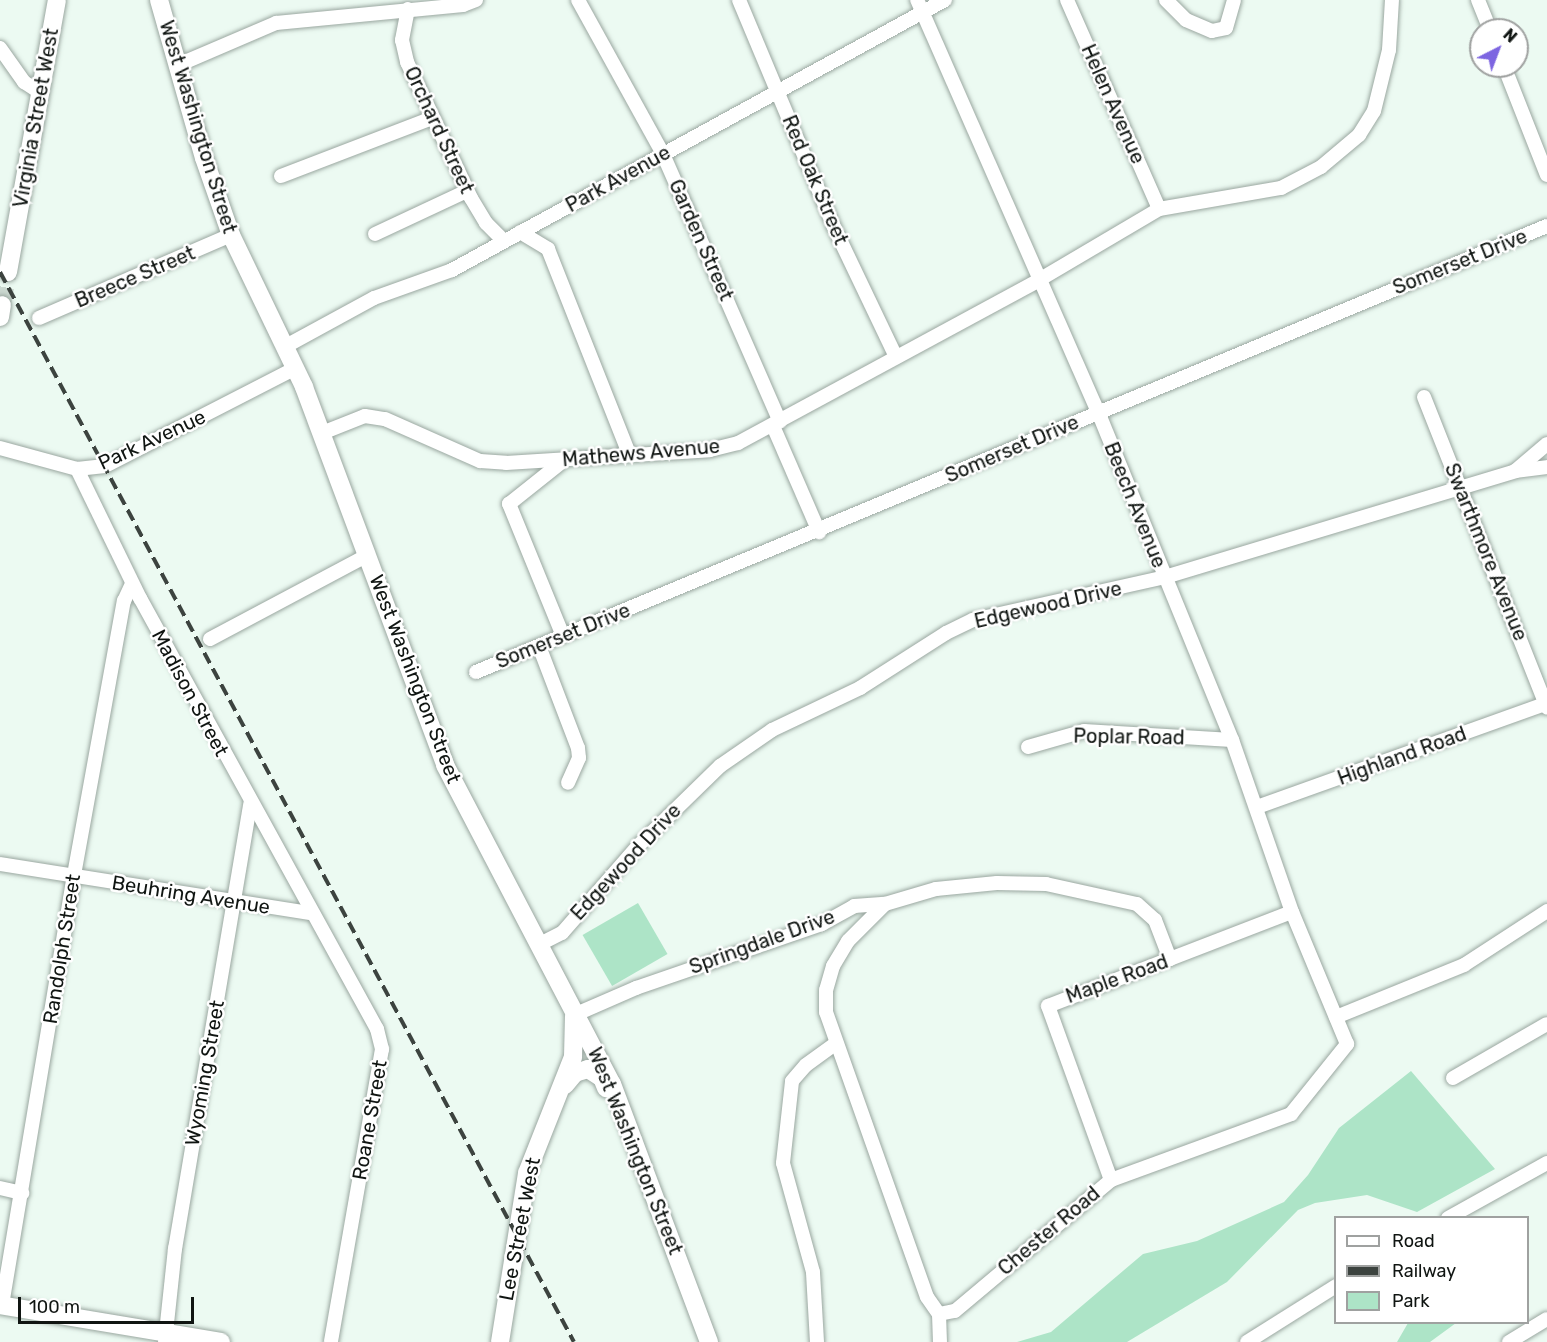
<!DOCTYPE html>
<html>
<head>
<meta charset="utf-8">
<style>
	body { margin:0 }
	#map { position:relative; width:1547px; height:1342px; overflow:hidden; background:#ecfaf2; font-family:Rubik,sans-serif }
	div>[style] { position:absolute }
	.green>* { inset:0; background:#ade4c7; transform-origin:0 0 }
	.major-tunnel>* { height:18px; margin-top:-9px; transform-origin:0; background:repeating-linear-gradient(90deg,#cbd8d0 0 18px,transparent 0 27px) }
	.roads { filter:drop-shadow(0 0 2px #9aa7a0) drop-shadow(0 0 2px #9aa7a0) }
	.minor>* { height:14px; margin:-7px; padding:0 7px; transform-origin:7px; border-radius:7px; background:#fff }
	.major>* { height:18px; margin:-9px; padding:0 9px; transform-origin:9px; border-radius:9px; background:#fff }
	.rail>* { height:4px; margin-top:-2px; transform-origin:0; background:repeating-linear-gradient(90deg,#3c433f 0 12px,transparent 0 18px) }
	span { translate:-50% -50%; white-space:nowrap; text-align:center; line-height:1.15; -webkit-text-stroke:5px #fff; paint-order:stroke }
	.street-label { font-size:20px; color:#101512 }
	.legend { position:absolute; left:1334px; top:1216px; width:195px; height:108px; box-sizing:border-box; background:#fff; border:2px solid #9fa1a0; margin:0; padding:8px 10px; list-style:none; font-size:18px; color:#101512 }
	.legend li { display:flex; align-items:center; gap:12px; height:30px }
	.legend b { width:30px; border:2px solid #9fa1a0 }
	.north { position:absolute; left:1469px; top:18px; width:60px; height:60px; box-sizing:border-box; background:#fff; border:2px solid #9fa1a0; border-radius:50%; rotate:42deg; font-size:16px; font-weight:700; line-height:24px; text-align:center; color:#101512 }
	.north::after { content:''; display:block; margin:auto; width:21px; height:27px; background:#7d65e1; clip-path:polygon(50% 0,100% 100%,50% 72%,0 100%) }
	.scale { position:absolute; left:18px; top:1297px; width:176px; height:27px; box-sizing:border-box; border:3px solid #101512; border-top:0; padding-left:8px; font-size:18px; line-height:21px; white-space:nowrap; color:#101512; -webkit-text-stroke:4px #fff; paint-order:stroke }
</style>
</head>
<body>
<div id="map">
	<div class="green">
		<i style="left:638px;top:903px;width:59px;height:64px;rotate:60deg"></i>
		<i style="clip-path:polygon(1411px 1071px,1495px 1169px,1417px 1212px,1367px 1195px,1315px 1203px,1298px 1210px,1227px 1282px,1127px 1342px,1017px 1342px,1051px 1332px,1143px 1254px,1197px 1241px,1284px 1202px,1308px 1175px,1339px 1128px)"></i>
		<i style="clip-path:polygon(1408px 1323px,1408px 1322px,1456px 1323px,1430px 1342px,1397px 1342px)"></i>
	</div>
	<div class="major-tunnel">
		<i style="left:2px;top:305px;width:34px;rotate:-80deg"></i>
	</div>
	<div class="roads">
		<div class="minor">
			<i style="left:578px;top:0;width:176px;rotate:61.1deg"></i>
			<i style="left:663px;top:154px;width:292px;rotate:66.4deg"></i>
			<i style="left:739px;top:0;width:246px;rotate:67.3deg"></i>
			<i style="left:834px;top:227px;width:144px;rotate:64.5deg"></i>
			<i style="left:1067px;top:0;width:228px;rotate:66.2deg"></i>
			<i style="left:1166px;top:0;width:28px;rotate:45deg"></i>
			<i style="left:1186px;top:20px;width:28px;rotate:23deg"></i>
			<i style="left:1212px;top:31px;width:14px;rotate:-12deg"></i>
			<i style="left:1226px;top:28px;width:29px;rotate:-74deg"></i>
			<i style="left:1478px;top:0;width:32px;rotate:68deg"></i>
			<i style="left:408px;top:9px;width:32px;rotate:101deg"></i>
			<i style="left:402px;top:40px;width:23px;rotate:77deg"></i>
			<i style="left:407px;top:62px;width:150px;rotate:64.8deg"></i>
			<i style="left:471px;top:198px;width:29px;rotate:59deg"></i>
			<i style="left:486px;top:223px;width:25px;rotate:45deg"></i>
			<i style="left:0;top:48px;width:42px;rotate:54.8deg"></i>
			<i style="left:24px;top:82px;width:20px;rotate:33deg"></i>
			<i style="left:178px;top:65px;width:107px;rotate:-23.2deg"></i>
			<i style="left:276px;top:23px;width:188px;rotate:-5.5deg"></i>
			<i style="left:463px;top:5px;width:14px;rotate:-21deg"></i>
			<i style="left:1504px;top:66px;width:117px;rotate:68.5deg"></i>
			<i style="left:281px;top:176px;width:162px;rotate:-21deg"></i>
			<i style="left:520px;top:232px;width:33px;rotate:31deg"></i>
			<i style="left:548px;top:249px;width:220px;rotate:68.4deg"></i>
			<i style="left:375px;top:234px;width:102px;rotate:-25.1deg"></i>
			<i style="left:39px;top:318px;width:209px;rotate:-23.4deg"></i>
			<i style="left:286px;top:346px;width:100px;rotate:-28.6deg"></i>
			<i style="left:374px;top:298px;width:83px;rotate:-19.7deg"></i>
			<i style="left:452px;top:270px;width:562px;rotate:-28.71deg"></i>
			<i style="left:1424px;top:397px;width:334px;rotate:68.4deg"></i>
			<i style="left:773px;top:426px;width:116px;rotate:66.5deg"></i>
			<i style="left:322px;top:433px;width:46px;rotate:-21.6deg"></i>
			<i style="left:365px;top:416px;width:20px;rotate:9deg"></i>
			<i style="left:385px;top:419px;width:104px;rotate:23.9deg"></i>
			<i style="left:480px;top:461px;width:26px;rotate:4deg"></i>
			<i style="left:506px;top:463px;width:204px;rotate:-3.6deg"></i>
			<i style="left:710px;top:450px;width:29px;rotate:-14deg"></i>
			<i style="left:738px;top:443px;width:342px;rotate:-28.4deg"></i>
			<i style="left:1039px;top:280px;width:139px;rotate:-30.6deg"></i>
			<i style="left:1159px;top:209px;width:124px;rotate:-9.8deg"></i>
			<i style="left:1281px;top:188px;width:45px;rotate:-27.7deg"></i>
			<i style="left:1321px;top:167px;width:50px;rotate:-40.1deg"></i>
			<i style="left:1359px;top:135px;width:28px;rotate:-58deg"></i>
			<i style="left:1374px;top:111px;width:63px;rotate:-76.2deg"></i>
			<i style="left:1389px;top:50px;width:50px;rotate:-86.6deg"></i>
			<i style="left:0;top:448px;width:80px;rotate:15.3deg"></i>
			<i style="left:77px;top:469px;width:28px;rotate:-6deg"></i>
			<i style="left:105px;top:466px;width:215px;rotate:-27.2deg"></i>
			<i style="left:77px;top:469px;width:144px;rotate:64deg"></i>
			<i style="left:140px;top:598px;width:492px;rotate:61.2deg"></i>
			<i style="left:377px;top:1029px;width:21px;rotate:76deg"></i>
			<i style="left:382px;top:1049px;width:297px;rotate:99.9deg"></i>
			<i style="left:1515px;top:471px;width:42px;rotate:-40.2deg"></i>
			<i style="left:563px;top:636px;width:143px;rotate:-112.2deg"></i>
			<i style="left:509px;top:504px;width:69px;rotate:-38.5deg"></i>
			<i style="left:210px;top:639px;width:177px;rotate:-28deg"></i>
			<i style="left:539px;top:646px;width:109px;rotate:69.1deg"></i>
			<i style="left:578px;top:748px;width:10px;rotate:84deg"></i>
			<i style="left:579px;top:758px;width:27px;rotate:114deg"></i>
			<i style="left:476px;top:672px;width:1160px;rotate:-22.61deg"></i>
			<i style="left:1028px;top:747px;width:58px;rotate:-15.9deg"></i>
			<i style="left:1084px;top:731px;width:148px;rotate:3.5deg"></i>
			<i style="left:1257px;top:807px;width:308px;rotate:-19.7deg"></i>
			<i style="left:0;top:864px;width:315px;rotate:9deg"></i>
			<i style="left:885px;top:904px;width:52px;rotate:135deg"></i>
			<i style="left:848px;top:941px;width:29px;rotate:121deg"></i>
			<i style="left:833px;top:966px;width:25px;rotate:106deg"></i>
			<i style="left:826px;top:990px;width:22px;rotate:90deg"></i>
			<i style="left:826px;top:1012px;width:302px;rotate:70.5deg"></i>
			<i style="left:927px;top:1297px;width:21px;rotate:55deg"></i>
			<i style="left:939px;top:1314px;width:16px;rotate:-11deg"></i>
			<i style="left:955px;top:1311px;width:204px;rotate:-40deg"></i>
			<i style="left:1111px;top:1180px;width:192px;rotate:-20.1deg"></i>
			<i style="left:1291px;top:1114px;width:90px;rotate:-51.3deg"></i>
			<i style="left:1347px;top:1044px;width:143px;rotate:-112.6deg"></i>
			<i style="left:1292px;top:912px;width:182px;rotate:-109.2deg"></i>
			<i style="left:1232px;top:740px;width:354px;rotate:-112.2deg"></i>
			<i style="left:1098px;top:412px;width:450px;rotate:-113.7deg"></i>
			<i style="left:538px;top:945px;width:27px;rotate:-27deg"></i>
			<i style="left:562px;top:933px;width:116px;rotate:-48.9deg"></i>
			<i style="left:638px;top:846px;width:115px;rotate:-44.3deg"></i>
			<i style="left:720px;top:766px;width:63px;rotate:-34.7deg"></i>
			<i style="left:772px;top:730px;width:98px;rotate:-25.5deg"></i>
			<i style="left:860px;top:688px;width:102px;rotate:-32.6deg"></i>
			<i style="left:946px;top:633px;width:30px;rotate:-26deg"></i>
			<i style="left:973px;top:620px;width:197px;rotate:-12.6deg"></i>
			<i style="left:1165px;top:577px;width:366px;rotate:-16.8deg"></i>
			<i style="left:1515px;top:471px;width:32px;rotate:-7deg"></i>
			<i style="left:574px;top:1015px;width:68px;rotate:-23.5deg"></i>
			<i style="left:636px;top:988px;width:197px;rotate:-19deg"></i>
			<i style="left:822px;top:924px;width:37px;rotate:-29deg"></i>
			<i style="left:854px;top:906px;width:31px;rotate:-4deg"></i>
			<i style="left:885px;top:904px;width:53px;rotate:-16.4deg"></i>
			<i style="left:936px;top:889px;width:61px;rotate:-5.6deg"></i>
			<i style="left:997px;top:883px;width:49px;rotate:1.2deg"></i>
			<i style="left:1046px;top:884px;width:93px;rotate:12.4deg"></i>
			<i style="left:1137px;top:904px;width:24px;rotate:42deg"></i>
			<i style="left:1155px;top:920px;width:42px;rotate:69deg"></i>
			<i style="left:1336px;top:1017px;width:138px;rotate:-22.1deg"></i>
			<i style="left:1464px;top:965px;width:99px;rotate:-33deg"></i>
			<i style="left:1453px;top:1078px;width:108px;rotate:-29.9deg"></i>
			<i style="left:1111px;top:1180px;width:185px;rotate:-109.9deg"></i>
			<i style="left:1048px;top:1006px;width:261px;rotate:-21.1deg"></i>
			<i style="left:0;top:1188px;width:23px;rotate:13deg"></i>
			<i style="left:1448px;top:1218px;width:113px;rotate:-29.1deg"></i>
			<i style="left:2px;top:1305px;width:436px;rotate:-80.5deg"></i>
			<i style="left:74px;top:875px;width:279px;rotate:-79.7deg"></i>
			<i style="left:124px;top:601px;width:19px;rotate:-65deg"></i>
			<i style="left:939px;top:1314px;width:28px;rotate:88deg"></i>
			<i style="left:165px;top:1342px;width:94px;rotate:-83.9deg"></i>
			<i style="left:175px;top:1249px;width:451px;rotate:-80.4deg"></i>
			<i style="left:817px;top:1342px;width:70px;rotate:-93.3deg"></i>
			<i style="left:813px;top:1272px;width:113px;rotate:-105.4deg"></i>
			<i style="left:783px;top:1163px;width:82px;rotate:-83.7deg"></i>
			<i style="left:792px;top:1081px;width:21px;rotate:-49deg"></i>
			<i style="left:806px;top:1065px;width:36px;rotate:-36deg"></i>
			<i style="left:1247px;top:1342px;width:105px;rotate:-32.2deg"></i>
			<i style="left:1509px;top:1342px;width:44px;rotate:-31.2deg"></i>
		</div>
		<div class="major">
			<i style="left:159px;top:0;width:164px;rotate:74.1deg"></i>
			<i style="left:204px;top:158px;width:82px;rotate:70.7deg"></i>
			<i style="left:231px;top:235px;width:169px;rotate:64.3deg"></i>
			<i style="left:304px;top:387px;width:403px;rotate:69.5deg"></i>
			<i style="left:445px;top:765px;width:360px;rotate:62.4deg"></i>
			<i style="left:612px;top:1084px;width:276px;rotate:69.4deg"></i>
			<i style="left:8px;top:272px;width:276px;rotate:-79.8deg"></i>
			<i style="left:0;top:317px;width:12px;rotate:-81deg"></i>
			<i style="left:565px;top:1085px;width:16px;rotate:-50deg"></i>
			<i style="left:575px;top:1073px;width:14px;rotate:-17deg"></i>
			<i style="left:588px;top:1069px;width:17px;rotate:33deg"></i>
			<i style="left:602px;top:1078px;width:11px;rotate:68deg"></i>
			<i style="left:0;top:1305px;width:224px;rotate:9.5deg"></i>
			<i style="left:500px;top:1342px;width:171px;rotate:-80.9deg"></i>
			<i style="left:527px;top:1173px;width:125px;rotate:-68.4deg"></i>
			<i style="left:573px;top:1057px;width:41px;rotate:-88.6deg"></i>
		</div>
	</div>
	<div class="rail">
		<i style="left:0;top:272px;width:1214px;rotate:61.79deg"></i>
	</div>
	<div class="street-label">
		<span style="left:1113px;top:104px;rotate:66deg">Helen Avenue</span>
		<span style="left:36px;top:118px;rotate:-80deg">Virginia Street West</span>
		<span style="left:198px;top:127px;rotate:73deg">West Washington Street</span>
		<span style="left:439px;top:130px;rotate:65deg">Orchard Street</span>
		<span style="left:618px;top:179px;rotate:-29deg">Park Avenue</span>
		<span style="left:815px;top:180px;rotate:67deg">Red Oak Street</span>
		<span style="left:701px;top:240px;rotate:66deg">Garden Street</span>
		<span style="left:1460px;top:262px;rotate:-22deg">Somerset Drive</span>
		<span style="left:135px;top:277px;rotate:-23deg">Breece Street</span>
		<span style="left:152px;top:440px;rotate:-25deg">Park Avenue</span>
		<span style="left:1012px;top:449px;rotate:-23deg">Somerset Drive</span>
		<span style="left:641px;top:453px;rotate:-5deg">Mathews Avenue</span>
		<span style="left:1135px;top:505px;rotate:68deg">Beech Avenue</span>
		<span style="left:1486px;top:552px;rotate:68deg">Swarthmore Avenue</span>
		<span style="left:1048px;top:605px;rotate:-13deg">Edgewood Drive</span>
		<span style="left:563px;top:636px;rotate:-22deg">Somerset Drive</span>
		<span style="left:415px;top:679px;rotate:69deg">West Washington Street</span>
		<span style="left:190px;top:693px;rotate:62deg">Madison Street</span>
		<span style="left:1129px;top:737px;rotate:1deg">Poplar Road</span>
		<span style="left:1402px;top:756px;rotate:-20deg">Highland Road</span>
		<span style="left:626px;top:862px;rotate:-47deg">Edgewood Drive</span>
		<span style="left:191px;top:895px;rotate:9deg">Beuhring Avenue</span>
		<span style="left:762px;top:942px;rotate:-20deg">Springdale Drive</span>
		<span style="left:62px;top:949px;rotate:-81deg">Randolph Street</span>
		<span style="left:1117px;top:979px;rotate:-20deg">Maple Road</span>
		<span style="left:205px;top:1073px;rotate:-80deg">Wyoming Street</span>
		<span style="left:370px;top:1120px;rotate:-80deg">Roane Street</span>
		<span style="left:635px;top:1151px;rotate:68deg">West Washington Street</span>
		<span style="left:520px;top:1229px;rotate:-79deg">Lee Street West</span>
		<span style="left:1049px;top:1231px;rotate:-40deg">Chester Road</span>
	</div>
	<ul class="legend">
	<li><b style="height:8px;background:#fff"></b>Road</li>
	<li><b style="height:8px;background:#3c433f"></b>Railway</li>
	<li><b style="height:16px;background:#ade4c7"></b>Park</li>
	</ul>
	<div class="north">N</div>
	<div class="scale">100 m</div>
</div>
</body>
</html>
